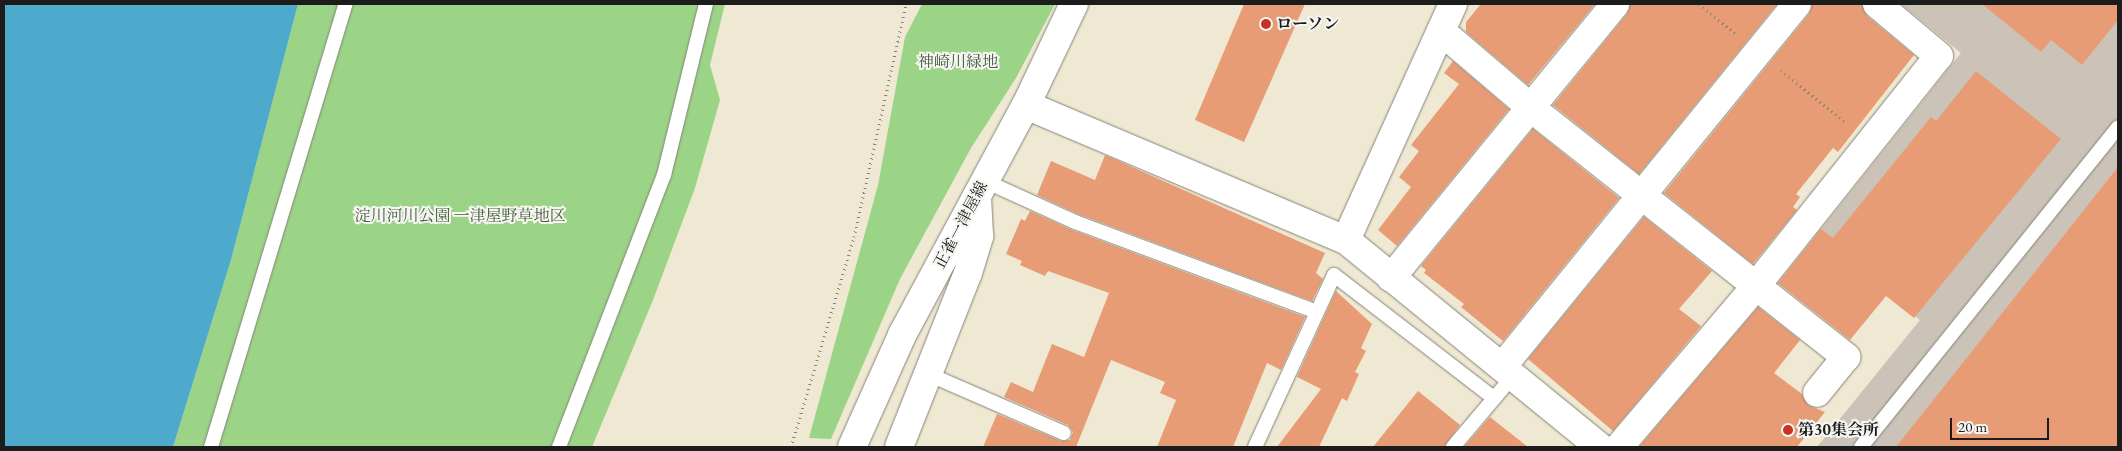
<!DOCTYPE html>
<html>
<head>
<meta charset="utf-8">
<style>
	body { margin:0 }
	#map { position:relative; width:2122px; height:451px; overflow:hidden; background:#efe9d3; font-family:"EB Garamond","Noto Serif JP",serif }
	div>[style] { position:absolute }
	.industrial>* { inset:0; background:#cbc3b8 }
	.green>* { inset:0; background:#9bd486 }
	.water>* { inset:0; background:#4daacc }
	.building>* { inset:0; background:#e89c76 }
	.path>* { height:3px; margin-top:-1.5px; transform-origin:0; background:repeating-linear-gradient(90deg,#868278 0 1px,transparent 0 5px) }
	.roads { filter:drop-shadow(0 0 1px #868278) drop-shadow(0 0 1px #868278) }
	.lane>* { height:14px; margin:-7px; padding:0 7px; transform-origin:7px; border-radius:7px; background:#fff }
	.street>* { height:28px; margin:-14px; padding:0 14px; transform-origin:14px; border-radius:14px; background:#fff }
	.secondary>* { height:28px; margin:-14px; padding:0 14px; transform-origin:14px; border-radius:14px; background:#fff }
	.dots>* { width:14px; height:14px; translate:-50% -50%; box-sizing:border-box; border:2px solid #f6f6f2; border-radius:50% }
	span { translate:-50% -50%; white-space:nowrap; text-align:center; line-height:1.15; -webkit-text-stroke:4px #f6f6f2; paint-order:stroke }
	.poi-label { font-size:16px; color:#1c1c1c; font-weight:700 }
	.left { translate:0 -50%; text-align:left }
	.park-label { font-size:16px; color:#485c41 }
	.street-label { font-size:16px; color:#1c1c1c }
	.frame { position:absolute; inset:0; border:5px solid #1c1c1c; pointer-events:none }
	.scale { position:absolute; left:1950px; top:418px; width:99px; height:22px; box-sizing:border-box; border:2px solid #1c1c1c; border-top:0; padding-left:6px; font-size:15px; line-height:18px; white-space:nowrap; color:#1c1c1c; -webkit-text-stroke:4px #f6f6f2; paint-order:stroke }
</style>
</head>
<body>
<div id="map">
	<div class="industrial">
		<i style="clip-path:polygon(1901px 4px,2118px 4px,2118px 447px,1817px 447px,1920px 320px,1814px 238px,1961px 53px)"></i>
	</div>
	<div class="green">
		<i style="clip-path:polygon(298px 4px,725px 4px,710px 65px,720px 100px,695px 188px,653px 300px,592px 447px,173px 447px,231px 260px)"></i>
		<i style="clip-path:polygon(922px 4px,1055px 4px,1016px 78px,971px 148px,900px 279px,831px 439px,809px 438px,878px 185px,905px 37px)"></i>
	</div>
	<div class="water">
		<i style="clip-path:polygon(4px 4px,298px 4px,231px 260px,173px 447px,4px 447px)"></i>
	</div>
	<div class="building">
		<i style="clip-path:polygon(1244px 4px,1305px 4px,1244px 142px,1195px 120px)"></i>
		<i style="clip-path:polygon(1481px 4px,1595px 4px,1528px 85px,1466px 32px,1466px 22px)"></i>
		<i style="clip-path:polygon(1630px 4px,1777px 4px,1639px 174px,1553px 105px,1627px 14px)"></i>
		<i style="clip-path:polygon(1812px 4px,1862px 4px,1867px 16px,1914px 55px,1838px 152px,1833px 148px,1796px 194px,1800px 197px,1793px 207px,1797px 210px,1753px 264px,1664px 193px,1809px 14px)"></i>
		<i style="clip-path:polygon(1982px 4px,2118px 4px,2118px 20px,2082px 65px,2051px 40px,2041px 52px)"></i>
		<i style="clip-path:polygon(1453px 61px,1509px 109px,1397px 246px,1378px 230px,1411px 187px,1399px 177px,1419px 151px,1411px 145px,1459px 84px,1444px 73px)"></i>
		<i style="clip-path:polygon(1976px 71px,2061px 139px,1914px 318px,1886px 296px,1850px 340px,1778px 283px,1821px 229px,1833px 238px,1931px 117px,1936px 121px)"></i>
		<i style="clip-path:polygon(1533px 129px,1619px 198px,1503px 341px,1461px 307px,1464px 304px,1424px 273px,1426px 270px,1421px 266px)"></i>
		<i style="clip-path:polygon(1105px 155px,1325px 253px,1316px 273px,1323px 279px,1312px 301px,1078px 214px,1037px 195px,1051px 161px,1095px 180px)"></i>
		<i style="clip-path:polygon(2118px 167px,2118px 447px,1896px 447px)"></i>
		<i style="clip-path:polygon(1030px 211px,1072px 230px,1305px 317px,1281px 370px,1267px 363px,1233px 447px,1157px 447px,1176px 400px,1160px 393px,1165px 382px,1111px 360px,1076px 447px,983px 447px,997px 414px,1061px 441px,1070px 440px,1073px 432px,1068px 425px,1004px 397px,1011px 382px,1033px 392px,1052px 344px,1084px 357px,1109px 293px,1048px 271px,1045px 276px,1020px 265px,1022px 261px,1006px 254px,1021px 219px,1025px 221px)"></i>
		<i style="clip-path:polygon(1644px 217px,1712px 271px,1679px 309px,1701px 326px,1613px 431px,1528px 359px)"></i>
		<i style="clip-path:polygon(1336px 291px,1372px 324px,1361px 348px,1366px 351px,1355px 372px,1359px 374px,1347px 401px,1342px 398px,1319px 447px,1277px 447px,1321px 389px,1297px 377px)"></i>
		<i style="clip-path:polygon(1758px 307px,1800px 340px,1774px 373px,1802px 394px,1808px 405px,1825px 412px,1797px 447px,1639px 447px)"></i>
		<i style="clip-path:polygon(1418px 391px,1460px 425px,1444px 447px,1373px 447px)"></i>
		<i style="clip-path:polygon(1490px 417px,1528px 447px,1464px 447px)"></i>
	</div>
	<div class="path">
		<i style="left:1699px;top:4px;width:46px;rotate:38.9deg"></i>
		<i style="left:1781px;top:70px;width:84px;rotate:39.2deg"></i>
		<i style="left:791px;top:447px;width:219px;rotate:-73.3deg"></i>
		<i style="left:854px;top:237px;width:239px;rotate:-77.4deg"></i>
	</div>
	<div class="roads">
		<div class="lane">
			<i style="left:985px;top:181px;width:99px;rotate:24.5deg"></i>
			<i style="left:1075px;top:222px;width:258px;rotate:20.4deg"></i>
			<i style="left:928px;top:374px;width:148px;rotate:23.5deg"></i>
			<i style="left:211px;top:447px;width:463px;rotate:-73.1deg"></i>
			<i style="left:559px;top:447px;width:292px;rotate:-68.9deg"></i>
			<i style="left:664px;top:175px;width:176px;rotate:-76.2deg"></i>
			<i style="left:1255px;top:447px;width:189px;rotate:-65.3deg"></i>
			<i style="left:1334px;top:275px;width:202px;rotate:37.6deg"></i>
			<i style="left:1453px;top:447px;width:93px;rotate:-49.8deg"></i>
			<i style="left:1861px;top:447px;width:410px;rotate:-51.2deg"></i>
		</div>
		<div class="street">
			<i style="left:1441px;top:31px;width:118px;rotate:40.5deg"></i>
			<i style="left:1531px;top:108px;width:402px;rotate:38.3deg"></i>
			<i style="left:1846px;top:357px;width:46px;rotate:128.9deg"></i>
			<i style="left:1026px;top:105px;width:347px;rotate:22.9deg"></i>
			<i style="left:1346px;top:240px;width:328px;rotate:39.2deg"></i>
			<i style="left:1346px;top:240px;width:259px;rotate:-65.6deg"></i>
			<i style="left:1391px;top:278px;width:354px;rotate:-50.7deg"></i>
			<i style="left:1502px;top:367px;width:468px;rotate:-50.9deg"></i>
			<i style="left:899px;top:447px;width:187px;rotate:-68.4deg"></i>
			<i style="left:968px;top:273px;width:39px;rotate:-73deg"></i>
			<i style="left:979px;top:236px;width:40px;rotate:-92.9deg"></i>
			<i style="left:1619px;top:447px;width:210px;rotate:-49.6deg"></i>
			<i style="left:1755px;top:287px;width:295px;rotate:-51.5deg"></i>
			<i style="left:1939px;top:56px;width:81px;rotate:-140deg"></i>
		</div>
		<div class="secondary">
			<i style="left:852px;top:447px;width:123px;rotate:-65.9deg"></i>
			<i style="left:902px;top:335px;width:261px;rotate:-61.7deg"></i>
			<i style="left:1026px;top:105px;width:112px;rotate:-64.6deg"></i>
		</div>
	</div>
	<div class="dots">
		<i style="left:1266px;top:24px;background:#c8321e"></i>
		<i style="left:1788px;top:430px;background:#c8321e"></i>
	</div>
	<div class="poi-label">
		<span class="left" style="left:1276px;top:24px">ローソン</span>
		<span class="left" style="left:1798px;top:430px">第30集会所</span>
	</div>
	<div class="park-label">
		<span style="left:958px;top:62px">神崎川緑地</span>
		<span style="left:460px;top:216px">淀川河川公園 一津屋野草地区</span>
	</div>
	<div class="street-label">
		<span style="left:961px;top:225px;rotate:-62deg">正雀一津屋線</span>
	</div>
	<div class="frame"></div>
	<div class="scale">20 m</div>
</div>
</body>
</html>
